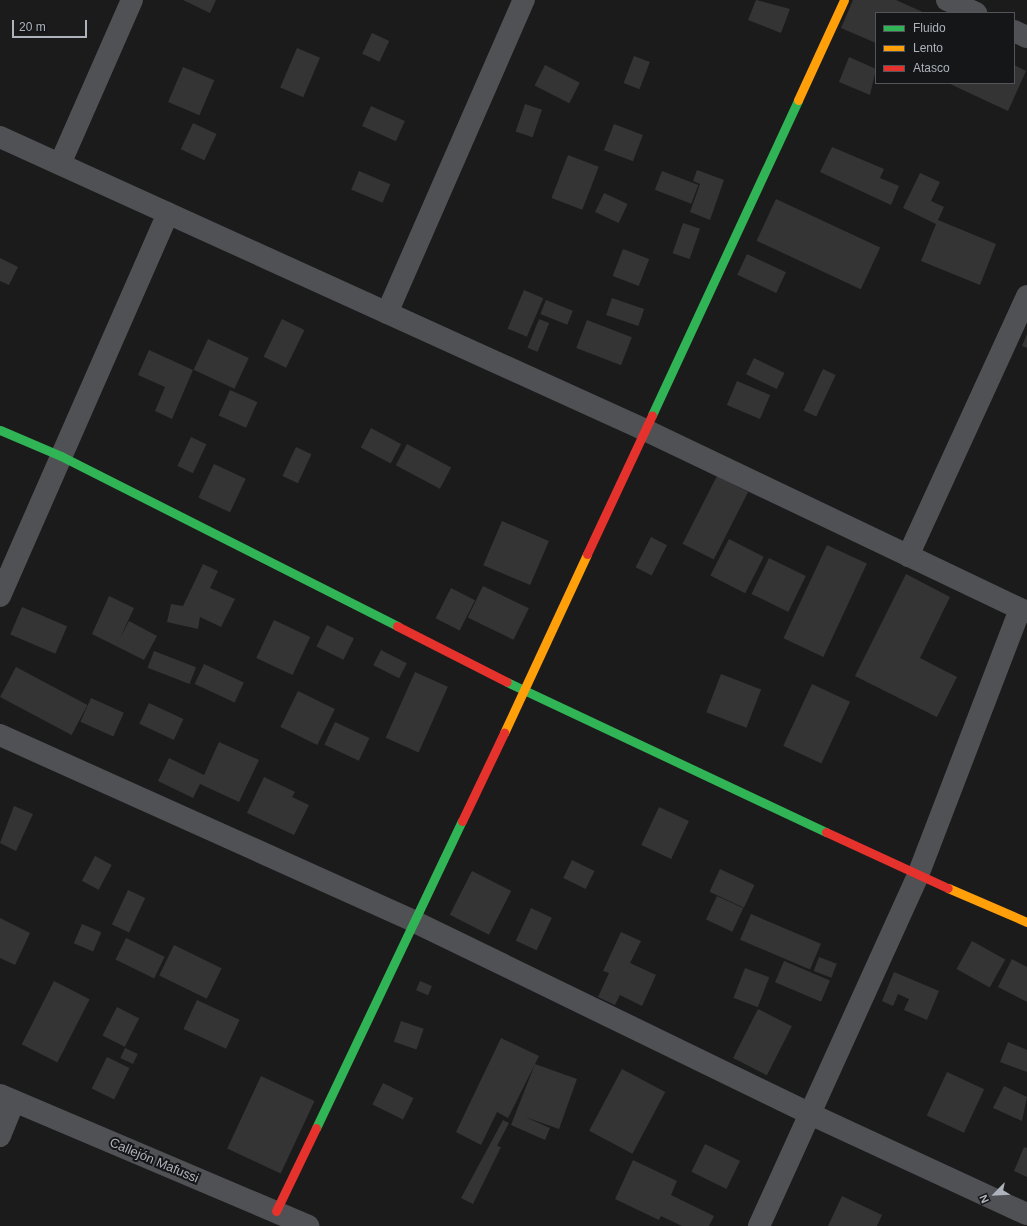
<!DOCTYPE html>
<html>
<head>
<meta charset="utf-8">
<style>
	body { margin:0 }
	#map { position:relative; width:1027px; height:1226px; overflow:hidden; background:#1b1b1c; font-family:Helvetica,sans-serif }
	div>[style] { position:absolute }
	.building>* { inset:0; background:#343435; transform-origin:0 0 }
	.street>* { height:22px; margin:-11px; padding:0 11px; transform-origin:11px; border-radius:11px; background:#505154 }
	.fast>* { height:9px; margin:-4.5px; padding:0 4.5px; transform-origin:4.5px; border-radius:4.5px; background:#30b455 }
	.slow>* { height:9px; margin:-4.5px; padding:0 4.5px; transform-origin:4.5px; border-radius:4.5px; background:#ff9f0a }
	.jam>* { height:9px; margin:-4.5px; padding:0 4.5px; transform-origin:4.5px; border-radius:4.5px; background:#e5322d }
	span { translate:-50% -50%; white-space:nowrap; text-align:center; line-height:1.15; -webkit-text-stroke:4px #151618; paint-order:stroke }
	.street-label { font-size:13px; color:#aeb3bb }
	.legend { position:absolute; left:875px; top:12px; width:140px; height:72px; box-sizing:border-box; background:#151618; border:1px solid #525559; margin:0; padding:5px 7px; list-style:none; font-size:12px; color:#aeb3bb }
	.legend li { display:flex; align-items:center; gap:8px; height:20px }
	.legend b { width:20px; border:1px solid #525559 }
	.north { position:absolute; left:975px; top:1174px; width:40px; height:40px; -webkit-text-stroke:3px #151618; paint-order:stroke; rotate:246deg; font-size:11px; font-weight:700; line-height:16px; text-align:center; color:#aeb3bb }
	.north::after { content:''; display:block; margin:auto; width:14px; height:18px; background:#aeb3bb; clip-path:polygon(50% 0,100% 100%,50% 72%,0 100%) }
	.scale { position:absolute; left:12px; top:20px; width:75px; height:18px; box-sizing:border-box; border:2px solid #aeb3bb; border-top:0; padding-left:5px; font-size:12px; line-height:14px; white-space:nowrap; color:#aeb3bb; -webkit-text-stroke:3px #151618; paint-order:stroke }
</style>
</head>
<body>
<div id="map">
	<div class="building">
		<i style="clip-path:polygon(183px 0,216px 0,210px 13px)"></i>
		<i style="clip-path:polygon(756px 0,790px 9px,781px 33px,748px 20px)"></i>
		<i style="clip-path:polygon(853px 0,896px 0,925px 13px,876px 13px,876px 43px,841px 28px)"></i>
		<i style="left:372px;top:33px;width:19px;height:23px;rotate:25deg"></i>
		<i style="left:297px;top:48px;width:25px;height:43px;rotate:23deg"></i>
		<i style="left:634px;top:56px;width:17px;height:29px;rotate:21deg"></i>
		<i style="clip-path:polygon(849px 57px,876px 69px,870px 95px,839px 82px)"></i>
		<i style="left:545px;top:65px;width:39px;height:23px;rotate:27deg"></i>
		<i style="clip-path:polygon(1014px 65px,1026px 71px,1008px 111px,948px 83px,1014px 83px)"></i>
		<i style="left:183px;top:67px;width:34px;height:38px;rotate:23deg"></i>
		<i style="left:525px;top:104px;width:18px;height:29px;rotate:19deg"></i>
		<i style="left:371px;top:106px;width:37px;height:22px;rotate:24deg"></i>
		<i style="left:193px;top:123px;width:26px;height:29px;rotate:25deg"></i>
		<i style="left:614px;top:124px;width:31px;height:28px;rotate:21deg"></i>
		<i style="clip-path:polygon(832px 147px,884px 169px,880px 178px,899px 186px,891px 205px,820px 172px)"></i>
		<i style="left:568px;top:155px;width:33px;height:46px;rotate:21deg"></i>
		<i style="clip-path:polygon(697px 170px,724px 180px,710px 220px,690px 212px,700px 184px,693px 181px)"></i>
		<i style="left:359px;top:171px;width:34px;height:20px;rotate:23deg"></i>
		<i style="left:662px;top:171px;width:39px;height:20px;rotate:21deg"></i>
		<i style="clip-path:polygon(920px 173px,940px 182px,931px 201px,944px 207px,938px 220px,996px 244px,980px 285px,921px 261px,936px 224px,903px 208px)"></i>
		<i style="left:604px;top:193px;width:26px;height:21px;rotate:25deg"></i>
		<i style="left:776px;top:199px;width:115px;height:46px;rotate:25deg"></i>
		<i style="left:683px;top:223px;width:18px;height:32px;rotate:19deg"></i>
		<i style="left:623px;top:249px;width:28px;height:29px;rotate:21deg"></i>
		<i style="left:747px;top:254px;width:43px;height:23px;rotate:25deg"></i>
		<i style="clip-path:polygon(0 258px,18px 267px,9px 285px,0 281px)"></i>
		<i style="left:524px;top:290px;width:21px;height:42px;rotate:23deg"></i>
		<i style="left:612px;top:298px;width:34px;height:18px;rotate:19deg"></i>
		<i style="left:546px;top:300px;width:29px;height:15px;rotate:22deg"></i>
		<i style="left:282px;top:319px;width:25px;height:42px;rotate:26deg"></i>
		<i style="left:539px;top:319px;width:11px;height:31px;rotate:22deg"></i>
		<i style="left:587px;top:320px;width:48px;height:30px;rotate:21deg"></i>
		<i style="clip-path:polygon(1027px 334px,1027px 348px,1022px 346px)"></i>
		<i style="left:208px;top:339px;width:45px;height:34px;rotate:25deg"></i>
		<i style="clip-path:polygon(149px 350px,193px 370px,172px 419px,155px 411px,165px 387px,138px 375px)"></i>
		<i style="left:754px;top:358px;width:34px;height:18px;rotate:26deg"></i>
		<i style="left:823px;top:369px;width:14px;height:46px;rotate:25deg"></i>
		<i style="left:737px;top:381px;width:36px;height:26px;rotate:23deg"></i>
		<i style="left:230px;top:390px;width:30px;height:28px;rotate:24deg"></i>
		<i style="left:371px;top:428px;width:34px;height:22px;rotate:28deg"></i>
		<i style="left:191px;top:437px;width:17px;height:32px;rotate:25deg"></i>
		<i style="left:407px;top:444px;width:50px;height:24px;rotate:28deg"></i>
		<i style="left:296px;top:447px;width:17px;height:32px;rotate:25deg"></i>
		<i style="left:214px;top:464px;width:35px;height:37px;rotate:25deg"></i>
		<i style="left:717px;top:476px;width:35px;height:76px;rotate:27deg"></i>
		<i style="left:502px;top:521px;width:51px;height:48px;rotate:23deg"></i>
		<i style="left:651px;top:537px;width:18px;height:34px;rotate:27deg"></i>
		<i style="left:729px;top:539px;width:39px;height:41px;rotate:27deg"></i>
		<i style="left:827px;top:545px;width:44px;height:103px;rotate:25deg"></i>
		<i style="left:769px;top:558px;width:41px;height:40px;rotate:26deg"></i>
		<i style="clip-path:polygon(203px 564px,218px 571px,210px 588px,235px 599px,221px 627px,200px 617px,198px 629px,167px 622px,171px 604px,183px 606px)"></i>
		<i style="clip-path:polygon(906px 574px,950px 597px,920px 658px,957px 677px,937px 717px,855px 676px)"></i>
		<i style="left:483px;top:586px;width:51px;height:35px;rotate:26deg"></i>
		<i style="left:451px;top:588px;width:27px;height:34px;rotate:27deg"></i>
		<i style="clip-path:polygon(109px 596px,134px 608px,120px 638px,129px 621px,157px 636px,144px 660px,92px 634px)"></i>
		<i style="left:22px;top:607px;width:49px;height:30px;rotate:23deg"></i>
		<i style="left:274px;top:620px;width:40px;height:42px;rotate:25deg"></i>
		<i style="left:327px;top:625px;width:30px;height:24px;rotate:26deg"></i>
		<i style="left:381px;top:650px;width:29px;height:17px;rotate:27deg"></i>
		<i style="left:154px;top:651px;width:45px;height:18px;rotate:21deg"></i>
		<i style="left:204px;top:664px;width:44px;height:22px;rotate:25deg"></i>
		<i style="left:16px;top:667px;width:81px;height:34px;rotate:28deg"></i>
		<i style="left:415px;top:672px;width:36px;height:72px;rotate:24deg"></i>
		<i style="left:721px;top:674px;width:43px;height:41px;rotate:21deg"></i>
		<i style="left:812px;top:684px;width:42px;height:68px;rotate:25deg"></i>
		<i style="left:298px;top:691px;width:41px;height:40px;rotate:26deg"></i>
		<i style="left:91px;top:698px;width:36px;height:26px;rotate:24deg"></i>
		<i style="left:149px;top:703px;width:38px;height:23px;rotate:25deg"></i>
		<i style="left:335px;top:722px;width:38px;height:25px;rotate:25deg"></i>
		<i style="clip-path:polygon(219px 742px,259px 760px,239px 802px,200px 784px,193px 798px,158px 781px,169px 758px,204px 775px)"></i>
		<i style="clip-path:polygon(264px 777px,295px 792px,292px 797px,309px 805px,294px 835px,247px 813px)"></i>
		<i style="clip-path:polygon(14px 806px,33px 814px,16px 851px,0 843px)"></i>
		<i style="left:659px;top:807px;width:33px;height:42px;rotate:25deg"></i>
		<i style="left:95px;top:856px;width:19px;height:28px;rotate:28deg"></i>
		<i style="left:572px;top:860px;width:25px;height:20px;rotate:26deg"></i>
		<i style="left:720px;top:869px;width:38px;height:25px;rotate:25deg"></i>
		<i style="left:472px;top:871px;width:44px;height:49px;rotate:27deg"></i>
		<i style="left:128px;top:890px;width:19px;height:38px;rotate:25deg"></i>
		<i style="left:717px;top:896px;width:29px;height:26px;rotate:25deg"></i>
		<i style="left:531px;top:908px;width:23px;height:36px;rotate:25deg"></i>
		<i style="left:751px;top:914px;width:76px;height:28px;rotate:23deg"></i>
		<i style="clip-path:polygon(0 918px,30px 933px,15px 965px,0 958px)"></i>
		<i style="left:82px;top:924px;width:21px;height:21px;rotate:23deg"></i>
		<i style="clip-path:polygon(621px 932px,641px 941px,630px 963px,656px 975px,642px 1006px,620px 995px,615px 1005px,598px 997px,609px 973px,603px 971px)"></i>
		<i style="left:126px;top:938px;width:43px;height:24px;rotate:26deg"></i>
		<i style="left:972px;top:941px;width:38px;height:32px;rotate:29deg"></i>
		<i style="left:174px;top:945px;width:53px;height:34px;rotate:26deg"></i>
		<i style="left:819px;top:957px;width:19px;height:15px;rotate:21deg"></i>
		<i style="clip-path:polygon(1012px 959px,1027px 967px,1027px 1002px,998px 987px)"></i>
		<i style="left:784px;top:961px;width:50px;height:23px;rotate:23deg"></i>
		<i style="left:745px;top:968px;width:26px;height:32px;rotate:21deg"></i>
		<i style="clip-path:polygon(894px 972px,939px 991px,927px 1020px,904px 1010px,909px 999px,898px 994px,893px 1006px,882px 1001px)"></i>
		<i style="left:54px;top:981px;width:40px;height:71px;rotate:27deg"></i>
		<i style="left:420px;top:981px;width:13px;height:10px;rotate:23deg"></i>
		<i style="left:197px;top:1000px;width:47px;height:32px;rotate:25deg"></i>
		<i style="left:117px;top:1007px;width:25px;height:32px;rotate:27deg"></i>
		<i style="left:758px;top:1009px;width:38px;height:55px;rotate:27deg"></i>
		<i style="left:401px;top:1021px;width:24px;height:22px;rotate:19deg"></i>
		<i style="clip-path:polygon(501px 1038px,539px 1056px,535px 1064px,577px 1079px,559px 1129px,525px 1117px,550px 1128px,545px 1140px,511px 1125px,535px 1064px,508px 1118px,497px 1112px,481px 1145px,456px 1132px)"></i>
		<i style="clip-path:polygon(1008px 1042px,1027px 1050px,1027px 1072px,1000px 1062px)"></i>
		<i style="left:125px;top:1048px;width:14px;height:11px;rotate:25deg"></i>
		<i style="left:107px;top:1057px;width:25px;height:35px;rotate:26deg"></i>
		<i style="left:622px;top:1069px;width:49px;height:70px;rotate:28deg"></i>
		<i style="left:947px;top:1072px;width:41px;height:48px;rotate:25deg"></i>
		<i style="left:261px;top:1076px;width:59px;height:80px;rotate:25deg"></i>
		<i style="left:383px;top:1083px;width:34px;height:24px;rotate:26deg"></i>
		<i style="clip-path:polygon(1004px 1086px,1027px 1097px,1022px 1121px,993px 1108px)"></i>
		<i style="clip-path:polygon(503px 1120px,509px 1123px,497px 1146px,501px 1147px,473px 1204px,461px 1198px)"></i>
		<i style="left:705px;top:1144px;width:39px;height:31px;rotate:26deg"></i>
		<i style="clip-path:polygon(1024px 1147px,1027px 1148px,1027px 1177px,1014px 1171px)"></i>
		<i style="clip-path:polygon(633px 1160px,677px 1181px,671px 1195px,714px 1216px,709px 1226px,682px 1226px,661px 1216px,659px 1220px,615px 1199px)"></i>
		<i style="clip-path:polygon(842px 1196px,882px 1215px,877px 1226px,828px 1226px)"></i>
	</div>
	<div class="street">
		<i style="left:947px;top:0;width:32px;rotate:24deg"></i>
		<i style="left:1014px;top:31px;width:14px;rotate:25deg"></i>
		<i style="left:0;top:137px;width:706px;rotate:24.42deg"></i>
		<i style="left:643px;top:429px;width:425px;rotate:25.5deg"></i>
		<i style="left:60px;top:164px;width:179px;rotate:-66.3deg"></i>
		<i style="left:387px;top:313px;width:342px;rotate:-66.4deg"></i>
		<i style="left:908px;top:556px;width:286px;rotate:-65.4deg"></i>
		<i style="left:0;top:596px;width:418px;rotate:-66.3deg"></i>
		<i style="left:0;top:735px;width:453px;rotate:24.2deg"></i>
		<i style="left:413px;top:921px;width:439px;rotate:25.9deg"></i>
		<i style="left:808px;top:1113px;width:241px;rotate:24.8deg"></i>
		<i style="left:0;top:1095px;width:335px;rotate:23deg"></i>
		<i style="left:0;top:1136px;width:37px;rotate:-68deg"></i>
		<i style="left:759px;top:1226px;width:385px;rotate:-65.6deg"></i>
		<i style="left:918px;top:875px;width:285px;rotate:-69deg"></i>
	</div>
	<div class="fast">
		<i style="left:652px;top:415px;width:347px;rotate:-65.1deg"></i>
		<i style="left:0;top:430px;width:66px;rotate:23.1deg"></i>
		<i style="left:61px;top:456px;width:377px;rotate:26.8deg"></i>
		<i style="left:507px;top:682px;width:353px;rotate:25.2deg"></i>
		<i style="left:316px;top:1128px;width:340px;rotate:-64.6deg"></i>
	</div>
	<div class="slow">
		<i style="left:798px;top:100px;width:110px;rotate:-65.3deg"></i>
		<i style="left:504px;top:733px;width:197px;rotate:-65.1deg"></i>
		<i style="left:948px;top:888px;width:86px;rotate:23.3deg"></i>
	</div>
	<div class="jam">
		<i style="left:587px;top:554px;width:153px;rotate:-64.9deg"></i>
		<i style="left:397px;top:626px;width:123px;rotate:27deg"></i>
		<i style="left:462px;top:821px;width:98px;rotate:-64.5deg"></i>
		<i style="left:826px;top:832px;width:134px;rotate:24.7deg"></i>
		<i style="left:276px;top:1211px;width:92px;rotate:-64.3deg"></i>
	</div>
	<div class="street-label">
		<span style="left:154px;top:1161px;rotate:23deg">Callejón Mafussi</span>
	</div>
	<ul class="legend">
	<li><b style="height:5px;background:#30b455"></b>Fluido</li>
	<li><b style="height:5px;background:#ff9f0a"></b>Lento</li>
	<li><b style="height:5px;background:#e5322d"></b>Atasco</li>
	</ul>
	<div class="north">N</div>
	<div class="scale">20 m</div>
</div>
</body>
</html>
